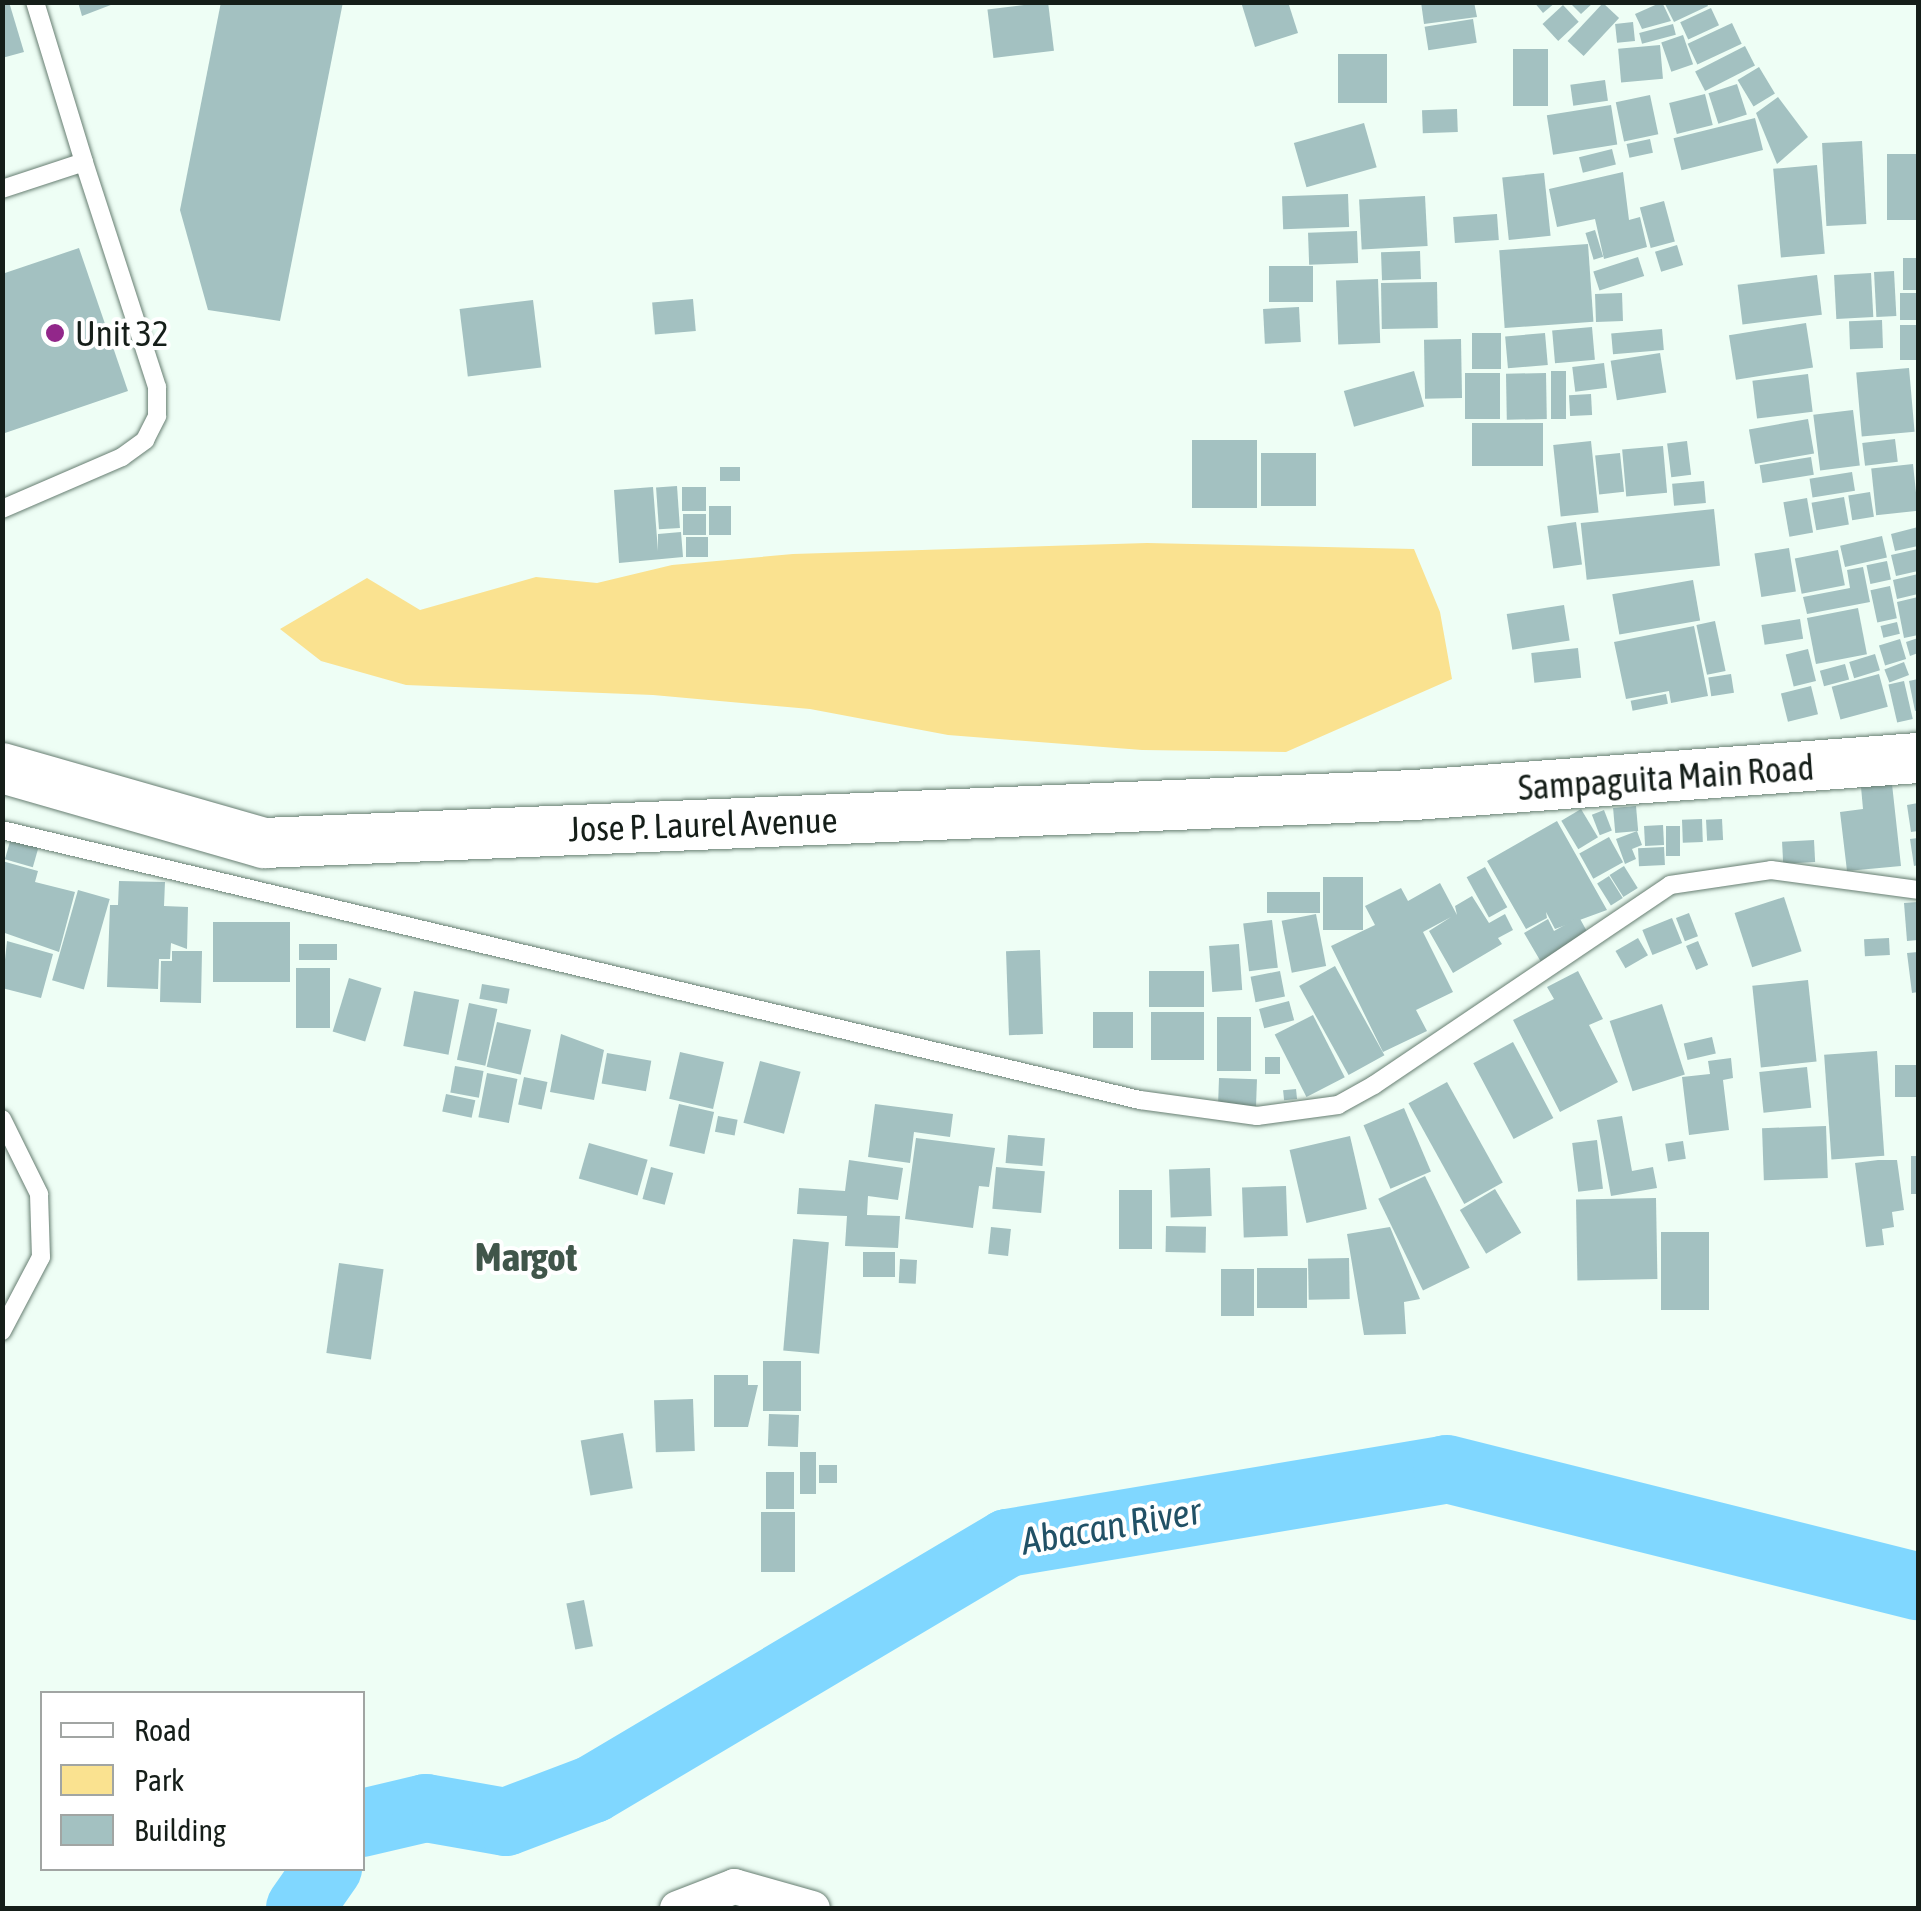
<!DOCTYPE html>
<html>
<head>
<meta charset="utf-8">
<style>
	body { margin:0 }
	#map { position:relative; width:1921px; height:1911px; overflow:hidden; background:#eefef5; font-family:"Asap Condensed",sans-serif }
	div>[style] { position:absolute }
	.green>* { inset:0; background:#fae290 }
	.river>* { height:68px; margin:-34px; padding:0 34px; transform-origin:34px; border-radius:34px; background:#80d7ff }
	.building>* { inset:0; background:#a3c1c1; transform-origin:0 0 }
	.roads { filter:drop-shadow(0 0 2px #677e72) drop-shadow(0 0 2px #677e72) }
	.lane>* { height:18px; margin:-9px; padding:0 9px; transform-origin:9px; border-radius:9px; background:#fff }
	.street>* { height:35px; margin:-17.5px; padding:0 17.5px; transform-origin:17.5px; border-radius:17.5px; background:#fff }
	.secondary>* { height:50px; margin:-25px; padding:0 25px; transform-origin:25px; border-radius:25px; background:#fff }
	.dots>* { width:28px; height:28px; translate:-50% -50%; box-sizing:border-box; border:5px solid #fff; border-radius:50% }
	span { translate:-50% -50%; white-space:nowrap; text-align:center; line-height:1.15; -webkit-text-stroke:8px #fff; paint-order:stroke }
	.poi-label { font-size:35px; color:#151e19 }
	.left { translate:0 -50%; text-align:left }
	.street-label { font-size:35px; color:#151e19 }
	.water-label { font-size:38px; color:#215166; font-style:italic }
	.quarter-label { font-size:40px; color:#40564a; font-weight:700 }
	.frame { position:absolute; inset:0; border:5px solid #151e19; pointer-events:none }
	.legend { position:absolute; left:40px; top:1691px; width:325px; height:180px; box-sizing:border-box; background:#fff; border:2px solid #a1a5a3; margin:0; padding:12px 18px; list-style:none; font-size:30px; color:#151e19 }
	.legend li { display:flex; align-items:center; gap:20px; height:50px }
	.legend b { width:50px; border:2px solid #a1a5a3 }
</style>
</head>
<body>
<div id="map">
	<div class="green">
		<i style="clip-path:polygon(1147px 543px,1414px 549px,1440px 612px,1452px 679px,1286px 752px,1142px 750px,948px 735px,810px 709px,653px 695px,406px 685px,321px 661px,280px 629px,367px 578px,420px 610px,536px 577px,597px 583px,672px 565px,793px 554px)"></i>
	</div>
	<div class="river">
		<i style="left:362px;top:1823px;width:66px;rotate:-13.2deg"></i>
		<i style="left:426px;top:1808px;width:81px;rotate:9.9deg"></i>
		<i style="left:506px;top:1822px;width:93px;rotate:-20.8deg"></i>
		<i style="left:593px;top:1789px;width:482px;rotate:-30.7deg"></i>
		<i style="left:1007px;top:1543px;width:446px;rotate:-9.5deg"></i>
		<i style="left:1447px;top:1469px;width:485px;rotate:14deg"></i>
		<i style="left:300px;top:1908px;width:49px;rotate:-55deg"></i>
	</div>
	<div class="building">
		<i style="clip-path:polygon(2px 2px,9px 2px,24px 52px,2px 58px)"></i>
		<i style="clip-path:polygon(78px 2px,116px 2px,116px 3px,82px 16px)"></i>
		<i style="clip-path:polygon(221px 2px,343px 2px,280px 321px,208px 310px,180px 210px)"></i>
		<i style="left:1048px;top:2px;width:49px;height:61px;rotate:83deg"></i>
		<i style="clip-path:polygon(1241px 2px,1288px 2px,1298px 33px,1255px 47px)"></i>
		<i style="clip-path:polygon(1421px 2px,1474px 2px,1477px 17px,1424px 24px)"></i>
		<i style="clip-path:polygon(1534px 2px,1556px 2px,1543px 13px)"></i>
		<i style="clip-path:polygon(1569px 2px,1594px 2px,1581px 14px)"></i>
		<i style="clip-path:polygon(1662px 2px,1671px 21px,1642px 29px,1635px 14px)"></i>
		<i style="clip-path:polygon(1664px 2px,1706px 2px,1708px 6px,1674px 22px)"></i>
		<i style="left:1603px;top:3px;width:22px;height:52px;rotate:43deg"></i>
		<i style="left:1563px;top:5px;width:23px;height:28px;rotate:47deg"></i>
		<i style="left:1711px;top:8px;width:19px;height:34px;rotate:65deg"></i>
		<i style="left:1473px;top:19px;width:24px;height:49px;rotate:81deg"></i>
		<i style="left:1633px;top:22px;width:19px;height:18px;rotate:84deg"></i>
		<i style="left:1732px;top:23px;width:23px;height:49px;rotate:65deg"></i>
		<i style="left:1673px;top:24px;width:11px;height:35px;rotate:75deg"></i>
		<i style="left:1683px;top:35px;width:31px;height:23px;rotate:71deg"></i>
		<i style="left:1660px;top:45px;width:34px;height:42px;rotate:85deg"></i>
		<i style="left:1745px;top:46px;width:22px;height:56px;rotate:63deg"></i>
		<i style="left:1513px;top:49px;width:35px;height:57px"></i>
		<i style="left:1338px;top:54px;width:49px;height:49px"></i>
		<i style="left:1759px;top:67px;width:31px;height:25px;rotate:59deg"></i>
		<i style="left:1605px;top:80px;width:21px;height:35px;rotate:82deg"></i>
		<i style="left:1737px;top:84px;width:32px;height:30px;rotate:72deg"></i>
		<i style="left:1705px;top:94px;width:32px;height:37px;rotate:76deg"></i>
		<i style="left:1650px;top:95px;width:40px;height:35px;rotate:78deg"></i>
		<i style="clip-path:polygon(1778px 97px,1808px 137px,1777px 164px,1756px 113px)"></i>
		<i style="left:1611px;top:105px;width:40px;height:65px;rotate:81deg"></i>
		<i style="left:1457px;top:109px;width:23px;height:35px;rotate:88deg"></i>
		<i style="left:1755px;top:118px;width:33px;height:84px;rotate:76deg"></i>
		<i style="left:1364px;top:123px;width:46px;height:73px;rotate:74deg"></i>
		<i style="left:1650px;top:139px;width:14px;height:24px;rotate:78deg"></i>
		<i style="left:1862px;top:141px;width:83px;height:40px;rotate:87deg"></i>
		<i style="left:1612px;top:149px;width:16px;height:34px;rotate:76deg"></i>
		<i style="left:1918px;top:154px;width:66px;height:31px;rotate:90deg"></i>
		<i style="left:1817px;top:165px;width:89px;height:44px;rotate:85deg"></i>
		<i style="clip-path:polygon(1623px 172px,1629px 220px,1640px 217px,1647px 247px,1604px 259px,1595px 219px,1557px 227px,1549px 189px)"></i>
		<i style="left:1544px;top:173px;width:63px;height:42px;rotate:84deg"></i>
		<i style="left:1348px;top:194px;width:33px;height:66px;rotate:88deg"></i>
		<i style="left:1425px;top:196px;width:50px;height:66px;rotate:87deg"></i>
		<i style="left:1664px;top:201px;width:42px;height:25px;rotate:75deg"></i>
		<i style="left:1497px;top:214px;width:26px;height:44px;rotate:86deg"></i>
		<i style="left:1595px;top:230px;width:28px;height:10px;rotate:73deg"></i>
		<i style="left:1357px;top:231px;width:32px;height:49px;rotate:88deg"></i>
		<i style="left:1588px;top:244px;width:78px;height:89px;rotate:86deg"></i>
		<i style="left:1677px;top:245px;width:21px;height:23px;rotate:73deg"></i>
		<i style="clip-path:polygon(79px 248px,128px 391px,2px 434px,2px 274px)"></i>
		<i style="left:1420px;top:251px;width:28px;height:39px;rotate:88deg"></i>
		<i style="left:1638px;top:257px;width:20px;height:47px;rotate:72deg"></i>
		<i style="left:1918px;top:258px;width:32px;height:15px;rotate:90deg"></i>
		<i style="left:1269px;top:266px;width:44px;height:36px"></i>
		<i style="left:1894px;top:271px;width:45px;height:20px;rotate:87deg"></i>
		<i style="left:1871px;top:273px;width:44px;height:37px;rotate:87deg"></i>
		<i style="left:1817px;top:275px;width:40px;height:80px;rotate:83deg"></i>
		<i style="left:1378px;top:279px;width:64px;height:42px;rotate:88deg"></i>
		<i style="left:1437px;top:282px;width:46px;height:56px;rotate:89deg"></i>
		<i style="left:1622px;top:293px;width:28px;height:27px;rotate:88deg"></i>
		<i style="left:1900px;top:293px;width:18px;height:27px"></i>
		<i style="left:693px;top:299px;width:32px;height:41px;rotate:85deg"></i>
		<i style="left:533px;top:300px;width:68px;height:74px;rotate:83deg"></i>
		<i style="left:1299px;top:307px;width:35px;height:36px;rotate:87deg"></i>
		<i style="left:1882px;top:320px;width:28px;height:33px;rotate:88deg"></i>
		<i style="left:1806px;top:323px;width:45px;height:78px;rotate:81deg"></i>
		<i style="left:1900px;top:325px;width:18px;height:35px"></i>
		<i style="left:1592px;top:327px;width:33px;height:40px;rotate:85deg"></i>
		<i style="left:1662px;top:329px;width:21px;height:51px;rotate:85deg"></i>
		<i style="left:1472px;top:333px;width:29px;height:36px"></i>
		<i style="left:1545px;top:333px;width:32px;height:40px;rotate:85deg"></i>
		<i style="left:1461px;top:339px;width:59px;height:37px;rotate:89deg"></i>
		<i style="left:1660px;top:353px;width:40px;height:50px;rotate:81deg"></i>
		<i style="left:1604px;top:363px;width:25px;height:32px;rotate:83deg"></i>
		<i style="left:1909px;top:368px;width:64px;height:53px;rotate:85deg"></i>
		<i style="left:1414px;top:371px;width:37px;height:73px;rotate:74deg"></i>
		<i style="left:1551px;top:371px;width:15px;height:48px"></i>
		<i style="left:1465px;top:373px;width:35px;height:46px"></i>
		<i style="left:1546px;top:373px;width:46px;height:40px;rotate:89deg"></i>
		<i style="left:1808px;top:374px;width:38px;height:56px;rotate:83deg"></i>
		<i style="left:1591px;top:394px;width:21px;height:22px;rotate:87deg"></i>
		<i style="left:1853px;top:410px;width:56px;height:40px;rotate:83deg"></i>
		<i style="left:1808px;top:419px;width:35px;height:60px;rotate:80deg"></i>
		<i style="left:1472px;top:423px;width:71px;height:43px"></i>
		<i style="left:1895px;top:439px;width:23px;height:33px;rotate:83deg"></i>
		<i style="left:1192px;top:440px;width:65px;height:68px"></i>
		<i style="left:1591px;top:441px;width:72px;height:38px;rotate:84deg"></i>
		<i style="left:1687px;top:441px;width:34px;height:20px;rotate:83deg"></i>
		<i style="left:1663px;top:446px;width:47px;height:41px;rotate:85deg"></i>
		<i style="left:1261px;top:453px;width:55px;height:53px"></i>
		<i style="left:1620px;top:453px;width:39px;height:25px;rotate:84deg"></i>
		<i style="left:1811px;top:457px;width:18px;height:52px;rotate:81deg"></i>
		<i style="left:1913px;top:464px;width:47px;height:42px;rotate:84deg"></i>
		<i style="left:720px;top:467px;width:20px;height:14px"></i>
		<i style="left:1852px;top:472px;width:19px;height:43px;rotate:81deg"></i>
		<i style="left:1704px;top:481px;width:22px;height:32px;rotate:85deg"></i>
		<i style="left:677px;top:486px;width:42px;height:21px;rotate:86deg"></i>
		<i style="clip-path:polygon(653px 487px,658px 551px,658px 534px,681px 532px,683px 557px,619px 563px,614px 490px)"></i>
		<i style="left:682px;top:487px;width:24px;height:24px"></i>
		<i style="left:1870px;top:492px;width:25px;height:22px;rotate:81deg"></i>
		<i style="left:1844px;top:497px;width:28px;height:33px;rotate:80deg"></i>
		<i style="left:1807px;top:498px;width:35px;height:24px;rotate:80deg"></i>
		<i style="left:709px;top:506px;width:22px;height:29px"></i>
		<i style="left:1714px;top:509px;width:57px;height:134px;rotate:84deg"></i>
		<i style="left:706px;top:514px;width:21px;height:23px;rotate:90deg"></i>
		<i style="left:1576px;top:522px;width:43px;height:29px;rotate:82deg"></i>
		<i style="clip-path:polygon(1918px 527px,1918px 546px,1895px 551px,1891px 534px)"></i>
		<i style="left:1882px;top:536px;width:22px;height:43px;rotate:77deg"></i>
		<i style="left:686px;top:537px;width:22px;height:20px"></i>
		<i style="left:1789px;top:548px;width:44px;height:35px;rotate:81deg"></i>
		<i style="clip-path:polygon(1918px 549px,1918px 571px,1896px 576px,1891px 555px)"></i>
		<i style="left:1838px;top:550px;width:36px;height:44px;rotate:79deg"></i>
		<i style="left:1887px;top:561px;width:19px;height:21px;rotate:78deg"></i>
		<i style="clip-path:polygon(1863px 567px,1870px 602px,1807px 614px,1803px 597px,1850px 588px,1847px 570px)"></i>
		<i style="clip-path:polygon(1918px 574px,1918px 594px,1897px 599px,1893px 580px)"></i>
		<i style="left:1693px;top:580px;width:41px;height:82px;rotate:80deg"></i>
		<i style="left:1890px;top:586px;width:33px;height:20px;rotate:78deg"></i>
		<i style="clip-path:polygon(1918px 597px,1918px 635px,1904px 638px,1897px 602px)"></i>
		<i style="left:1564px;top:605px;width:36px;height:58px;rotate:81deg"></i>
		<i style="left:1858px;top:608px;width:47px;height:52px;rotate:79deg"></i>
		<i style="left:1800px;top:619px;width:20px;height:39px;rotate:81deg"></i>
		<i style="left:1715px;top:621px;width:51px;height:19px;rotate:78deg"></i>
		<i style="left:1897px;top:622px;width:12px;height:17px;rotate:76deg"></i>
		<i style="clip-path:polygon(1694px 626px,1708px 696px,1671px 703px,1669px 691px,1626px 699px,1614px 642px)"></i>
		<i style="clip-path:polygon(1918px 638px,1918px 653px,1910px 656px,1906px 642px)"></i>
		<i style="left:1900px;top:639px;width:21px;height:22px;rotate:73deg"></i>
		<i style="left:1578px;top:648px;width:30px;height:47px;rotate:84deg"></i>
		<i style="left:1808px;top:649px;width:33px;height:23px;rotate:76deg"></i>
		<i style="left:1875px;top:654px;width:17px;height:27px;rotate:73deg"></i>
		<i style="left:1904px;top:662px;width:14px;height:21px;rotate:69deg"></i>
		<i style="left:1845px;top:664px;width:16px;height:26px;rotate:75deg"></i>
		<i style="left:1731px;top:674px;width:19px;height:23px;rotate:81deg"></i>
		<i style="left:1879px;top:674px;width:34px;height:49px;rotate:75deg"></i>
		<i style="clip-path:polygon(1918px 679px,1918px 710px,1915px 711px,1909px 681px)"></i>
		<i style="left:1904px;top:681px;width:39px;height:16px;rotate:77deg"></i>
		<i style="left:1811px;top:686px;width:29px;height:31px;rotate:76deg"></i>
		<i style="left:1666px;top:694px;width:10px;height:36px;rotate:79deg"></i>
		<i style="clip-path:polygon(1892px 784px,1901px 866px,1847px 871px,1840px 812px,1863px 809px,1861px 787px)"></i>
		<i style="clip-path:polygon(1918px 803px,1918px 831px,1911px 832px,1907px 805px)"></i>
		<i style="left:1636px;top:806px;width:25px;height:23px;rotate:85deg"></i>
		<i style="left:1581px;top:809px;width:33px;height:23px;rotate:59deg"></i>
		<i style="left:1604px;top:810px;width:22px;height:13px;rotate:69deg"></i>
		<i style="left:1702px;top:819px;width:23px;height:20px;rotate:88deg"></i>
		<i style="left:1722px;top:819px;width:21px;height:16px;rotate:87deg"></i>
		<i style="clip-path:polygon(1557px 821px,1607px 910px,1555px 929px,1546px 912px,1547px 918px,1526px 929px,1487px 861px)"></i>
		<i style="left:1663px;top:825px;width:20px;height:19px;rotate:87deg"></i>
		<i style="left:1680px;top:826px;width:30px;height:14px;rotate:90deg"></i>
		<i style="clip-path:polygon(1637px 831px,1642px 845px,1632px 849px,1636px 859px,1625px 864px,1616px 839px)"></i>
		<i style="left:1609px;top:837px;width:29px;height:34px;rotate:61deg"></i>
		<i style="left:11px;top:838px;width:29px;height:22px;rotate:16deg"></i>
		<i style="clip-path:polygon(1918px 838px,1918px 865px,1914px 866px,1910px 839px)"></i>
		<i style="left:1814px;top:840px;width:22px;height:32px;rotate:87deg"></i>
		<i style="left:1664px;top:847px;width:18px;height:26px;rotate:87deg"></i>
		<i style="clip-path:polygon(2px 861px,38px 871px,35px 882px,75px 892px,59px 952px,2px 932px)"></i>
		<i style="left:1624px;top:866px;width:26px;height:17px;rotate:58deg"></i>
		<i style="left:1485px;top:867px;width:46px;height:21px;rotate:61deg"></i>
		<i style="left:1609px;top:876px;width:26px;height:14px;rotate:58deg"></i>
		<i style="left:1323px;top:877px;width:40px;height:53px"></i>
		<i style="clip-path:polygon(119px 881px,165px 882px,164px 906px,188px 907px,187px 949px,171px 943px,170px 959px,159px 959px,158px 989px,107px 987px,110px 905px,118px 905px)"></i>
		<i style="clip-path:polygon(1440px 883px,1457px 915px,1455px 906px,1472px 896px,1489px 923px,1505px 914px,1513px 930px,1498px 938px,1502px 944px,1453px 973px,1429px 931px,1451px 917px,1423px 932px,1453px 992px,1416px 1010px,1427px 1031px,1383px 1052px,1331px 946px,1375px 925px,1365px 906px,1401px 888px,1408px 901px)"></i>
		<i style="left:78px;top:890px;width:33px;height:94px;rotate:16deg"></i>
		<i style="left:1320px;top:892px;width:21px;height:53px;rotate:90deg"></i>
		<i style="left:1784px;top:897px;width:57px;height:52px;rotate:72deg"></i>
		<i style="clip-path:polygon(1918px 902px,1918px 940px,1907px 941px,1904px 903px)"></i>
		<i style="left:1689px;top:913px;width:25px;height:14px;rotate:69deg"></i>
		<i style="left:1316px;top:914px;width:53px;height:35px;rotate:79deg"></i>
		<i style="clip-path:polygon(1579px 917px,1589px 935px,1541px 962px,1524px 933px,1548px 919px,1554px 931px)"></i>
		<i style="left:1672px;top:918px;width:27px;height:32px;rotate:68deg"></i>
		<i style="left:1272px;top:920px;width:48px;height:29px;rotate:83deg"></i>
		<i style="left:213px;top:922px;width:77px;height:60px"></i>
		<i style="left:1638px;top:938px;width:20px;height:26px;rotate:60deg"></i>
		<i style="left:1889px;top:938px;width:17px;height:25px;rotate:87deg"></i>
		<i style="clip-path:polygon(7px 941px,53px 954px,41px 998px,2px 988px)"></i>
		<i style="left:1698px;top:941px;width:26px;height:13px;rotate:67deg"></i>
		<i style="left:299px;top:944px;width:38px;height:16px"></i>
		<i style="left:1239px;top:944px;width:46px;height:30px;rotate:86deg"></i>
		<i style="left:1040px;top:950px;width:84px;height:34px;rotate:88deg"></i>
		<i style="clip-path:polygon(172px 951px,202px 951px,201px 1003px,160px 1002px,161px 961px,172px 961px)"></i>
		<i style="clip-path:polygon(1918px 952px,1918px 992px,1912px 993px,1907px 953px)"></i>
		<i style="left:1335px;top:966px;width:102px;height:41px;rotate:61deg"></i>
		<i style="left:296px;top:968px;width:34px;height:60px"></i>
		<i style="left:1149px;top:971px;width:55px;height:36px"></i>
		<i style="left:1280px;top:971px;width:26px;height:30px;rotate:79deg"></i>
		<i style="clip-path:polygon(1578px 971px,1603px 1019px,1589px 1025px,1618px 1082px,1560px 1112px,1513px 1020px,1554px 999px,1547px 987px)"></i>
		<i style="left:349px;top:978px;width:34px;height:56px;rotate:17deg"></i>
		<i style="left:1808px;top:980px;width:82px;height:56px;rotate:84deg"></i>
		<i style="left:482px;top:984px;width:28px;height:15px;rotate:10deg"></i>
		<i style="left:414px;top:991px;width:46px;height:56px;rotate:11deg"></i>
		<i style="left:1289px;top:1001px;width:20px;height:31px;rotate:75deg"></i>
		<i style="left:469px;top:1003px;width:29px;height:58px;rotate:12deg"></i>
		<i style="left:1662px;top:1004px;width:74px;height:55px;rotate:72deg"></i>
		<i style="left:1093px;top:1012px;width:40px;height:36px"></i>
		<i style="left:1204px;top:1012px;width:48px;height:53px;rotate:90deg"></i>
		<i style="left:1313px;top:1015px;width:70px;height:43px;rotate:63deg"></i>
		<i style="left:1217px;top:1017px;width:34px;height:54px"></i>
		<i style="left:497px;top:1022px;width:35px;height:46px;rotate:13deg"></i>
		<i style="clip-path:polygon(561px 1034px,604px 1050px,594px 1100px,550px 1092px)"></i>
		<i style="left:1712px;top:1037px;width:17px;height:29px;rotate:77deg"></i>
		<i style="left:1513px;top:1042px;width:86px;height:45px;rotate:62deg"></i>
		<i style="left:1877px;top:1051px;width:105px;height:53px;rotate:86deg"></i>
		<i style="left:680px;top:1052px;width:45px;height:48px;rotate:13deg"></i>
		<i style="left:607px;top:1053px;width:45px;height:31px;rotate:10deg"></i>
		<i style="left:1265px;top:1057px;width:15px;height:17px"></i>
		<i style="clip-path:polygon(1731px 1058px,1733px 1078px,1723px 1080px,1729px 1130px,1689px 1135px,1682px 1077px,1710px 1074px,1708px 1061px)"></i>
		<i style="left:760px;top:1061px;width:42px;height:64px;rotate:15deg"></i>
		<i style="left:1918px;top:1065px;width:32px;height:23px;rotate:90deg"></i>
		<i style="left:455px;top:1066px;width:29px;height:27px;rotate:10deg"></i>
		<i style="left:1807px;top:1067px;width:41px;height:48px;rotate:84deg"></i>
		<i style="left:487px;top:1073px;width:31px;height:45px;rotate:11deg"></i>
		<i style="left:524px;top:1077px;width:24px;height:28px;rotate:12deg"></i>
		<i style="left:1219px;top:1078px;width:38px;height:27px;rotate:2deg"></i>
		<i style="left:1447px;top:1082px;width:115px;height:44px;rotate:61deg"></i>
		<i style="left:1296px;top:1089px;width:10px;height:13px;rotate:84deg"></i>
		<i style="left:446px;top:1094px;width:30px;height:18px;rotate:12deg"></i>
		<i style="left:679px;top:1104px;width:36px;height:43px;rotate:13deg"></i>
		<i style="clip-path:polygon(875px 1104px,953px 1114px,950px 1137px,914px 1132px,910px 1163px,868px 1157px)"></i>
		<i style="left:1404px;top:1108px;width:69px;height:44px;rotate:67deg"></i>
		<i style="left:718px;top:1116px;width:20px;height:16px;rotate:11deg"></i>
		<i style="clip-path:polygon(1622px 1116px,1632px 1171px,1653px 1167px,1657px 1188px,1611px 1196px,1597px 1120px)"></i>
		<i style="left:1826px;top:1126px;width:52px;height:64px;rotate:88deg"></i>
		<i style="left:1008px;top:1135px;width:37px;height:28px;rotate:5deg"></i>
		<i style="left:1350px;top:1136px;width:75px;height:62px;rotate:77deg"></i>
		<i style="clip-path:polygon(916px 1138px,995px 1148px,989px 1187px,979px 1186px,973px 1228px,905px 1219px)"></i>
		<i style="left:1597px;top:1140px;width:49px;height:25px;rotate:83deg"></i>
		<i style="left:1683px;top:1141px;width:18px;height:18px;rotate:81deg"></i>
		<i style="left:589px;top:1143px;width:61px;height:37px;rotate:16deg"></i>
		<i style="left:1911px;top:1156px;width:7px;height:38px"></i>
		<i style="clip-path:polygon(849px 1160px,903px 1168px,898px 1200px,868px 1196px,867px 1215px,900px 1216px,898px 1248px,845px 1246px,847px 1216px,797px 1214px,799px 1188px,845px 1191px)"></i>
		<i style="clip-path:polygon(1878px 1160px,1897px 1160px,1904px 1210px,1892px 1212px,1894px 1227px,1882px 1229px,1884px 1245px,1866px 1247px,1855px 1163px)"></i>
		<i style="left:651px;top:1167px;width:23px;height:33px;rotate:15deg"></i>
		<i style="left:996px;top:1167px;width:49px;height:42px;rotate:5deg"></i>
		<i style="left:1210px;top:1168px;width:48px;height:41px;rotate:88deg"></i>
		<i style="left:1425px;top:1176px;width:102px;height:52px;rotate:64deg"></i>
		<i style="left:1286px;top:1186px;width:50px;height:44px;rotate:88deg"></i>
		<i style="left:1495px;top:1189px;width:51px;height:41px;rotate:59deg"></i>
		<i style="left:1152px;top:1190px;width:59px;height:33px;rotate:90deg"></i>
		<i style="left:1656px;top:1198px;width:81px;height:80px;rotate:89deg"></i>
		<i style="left:1166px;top:1226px;width:40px;height:26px;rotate:1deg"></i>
		<i style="left:991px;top:1227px;width:20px;height:27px;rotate:6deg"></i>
		<i style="clip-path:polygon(1390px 1227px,1420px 1299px,1404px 1302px,1406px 1334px,1364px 1335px,1347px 1234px)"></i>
		<i style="left:1661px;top:1232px;width:48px;height:78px"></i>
		<i style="left:793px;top:1239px;width:36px;height:112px;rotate:5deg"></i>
		<i style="left:863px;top:1252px;width:32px;height:25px"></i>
		<i style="left:1349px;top:1258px;width:41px;height:41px;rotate:89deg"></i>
		<i style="left:900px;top:1259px;width:17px;height:24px;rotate:3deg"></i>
		<i style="left:339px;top:1263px;width:45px;height:91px;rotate:8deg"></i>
		<i style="left:1257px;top:1268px;width:50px;height:40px"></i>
		<i style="left:1221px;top:1269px;width:33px;height:47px"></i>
		<i style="left:763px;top:1361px;width:38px;height:50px"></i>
		<i style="clip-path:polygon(714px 1375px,748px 1375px,748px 1385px,758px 1385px,748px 1427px,714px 1427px)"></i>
		<i style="left:693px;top:1399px;width:52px;height:39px;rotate:88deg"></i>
		<i style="left:769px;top:1414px;width:30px;height:32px;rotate:2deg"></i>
		<i style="left:623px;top:1433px;width:56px;height:43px;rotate:80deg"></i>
		<i style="left:800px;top:1452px;width:16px;height:42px"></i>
		<i style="left:819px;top:1465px;width:18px;height:18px"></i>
		<i style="left:766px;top:1472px;width:28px;height:37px"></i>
		<i style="left:761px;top:1512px;width:34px;height:60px"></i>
		<i style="left:584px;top:1600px;width:47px;height:18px;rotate:79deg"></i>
	</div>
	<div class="roads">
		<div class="lane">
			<i style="left:2px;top:189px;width:86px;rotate:-18.2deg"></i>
			<i style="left:84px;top:162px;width:167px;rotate:-107deg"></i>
			<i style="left:2px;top:509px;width:131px;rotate:-23.4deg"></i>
			<i style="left:122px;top:457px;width:29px;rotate:-36deg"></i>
			<i style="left:145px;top:440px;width:27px;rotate:-63deg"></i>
			<i style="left:157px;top:416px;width:29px;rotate:-90deg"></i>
			<i style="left:157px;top:387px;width:237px;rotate:-108deg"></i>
			<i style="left:2px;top:830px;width:1170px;rotate:13.35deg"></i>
			<i style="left:1140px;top:1100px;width:118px;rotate:7.8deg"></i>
			<i style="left:1257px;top:1116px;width:82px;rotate:-7.7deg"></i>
			<i style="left:1338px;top:1105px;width:41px;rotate:-29.1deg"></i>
			<i style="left:1374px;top:1085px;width:357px;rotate:-34deg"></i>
			<i style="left:1670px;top:885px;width:102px;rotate:-8.4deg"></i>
			<i style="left:1771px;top:870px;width:148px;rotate:7.7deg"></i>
			<i style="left:2px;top:1119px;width:84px;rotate:63.7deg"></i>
			<i style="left:39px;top:1194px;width:63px;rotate:88.2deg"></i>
			<i style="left:41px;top:1257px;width:84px;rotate:117.8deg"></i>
		</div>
		<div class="street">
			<i style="left:677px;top:1908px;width:61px;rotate:-21.1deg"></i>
			<i style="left:734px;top:1886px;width:81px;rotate:15.8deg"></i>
		</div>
		<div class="secondary">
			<i style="left:2px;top:768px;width:273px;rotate:16deg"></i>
			<i style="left:264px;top:843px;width:1151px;rotate:-2.39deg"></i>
			<i style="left:1414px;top:795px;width:505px;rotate:-4.2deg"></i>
		</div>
	</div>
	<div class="dots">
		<i style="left:55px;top:333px;background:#92278a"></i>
	</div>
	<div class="poi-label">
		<span class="left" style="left:75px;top:333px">Unit 32</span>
	</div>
	<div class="street-label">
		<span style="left:1666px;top:777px;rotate:-4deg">Sampaguita Main Road</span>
		<span style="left:703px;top:824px;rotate:-2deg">Jose P. Laurel Avenue</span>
	</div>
	<div class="water-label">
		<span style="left:1111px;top:1526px;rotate:-10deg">Abacan River</span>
	</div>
	<div class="quarter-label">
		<span style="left:526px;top:1257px">Margot</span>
	</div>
	<div class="frame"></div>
	<ul class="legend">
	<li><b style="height:12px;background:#fff"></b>Road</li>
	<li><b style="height:28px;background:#fae290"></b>Park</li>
	<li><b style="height:28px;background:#a3c1c1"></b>Building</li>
	</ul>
</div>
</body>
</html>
